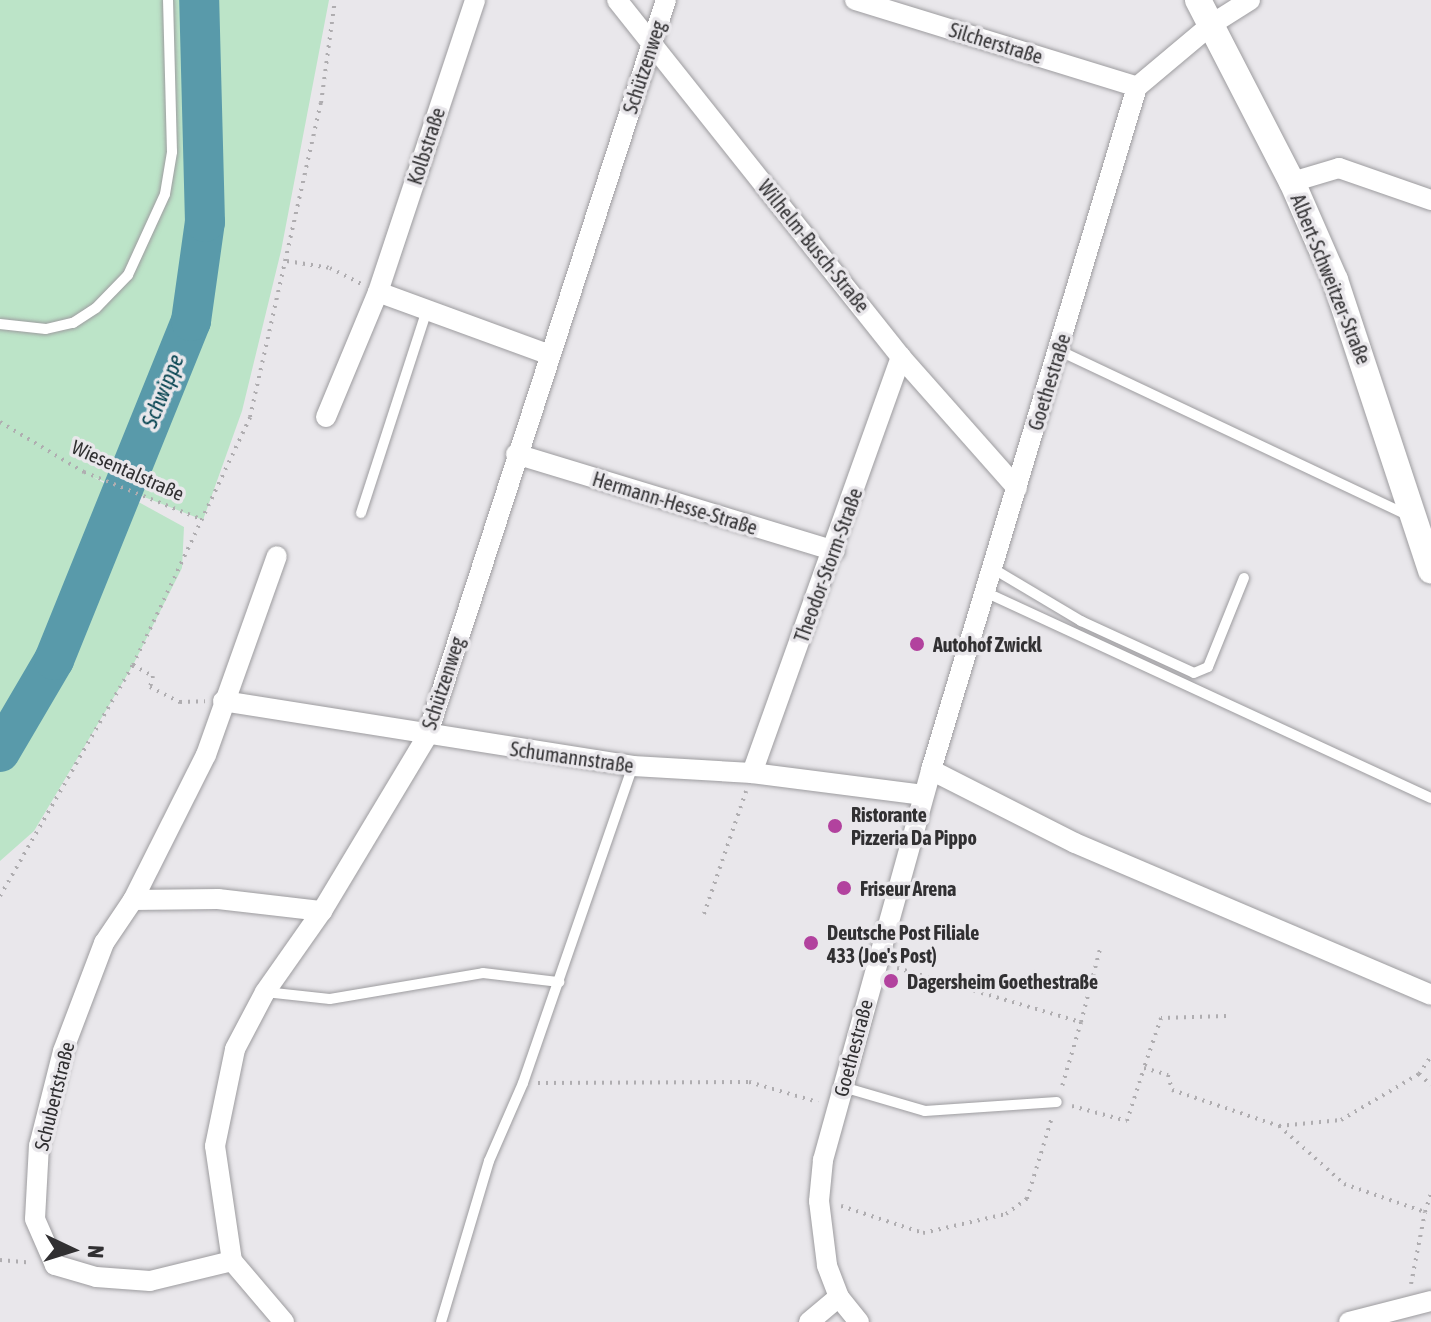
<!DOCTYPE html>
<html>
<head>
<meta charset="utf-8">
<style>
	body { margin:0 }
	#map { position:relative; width:1431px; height:1322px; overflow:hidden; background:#e9e7eb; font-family:"Asap Condensed",sans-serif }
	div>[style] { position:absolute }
	.green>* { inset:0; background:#bce4c8 }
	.river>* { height:40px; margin:-20px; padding:0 20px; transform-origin:20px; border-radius:20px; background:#599aaa }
	.path>* { height:4px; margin-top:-2px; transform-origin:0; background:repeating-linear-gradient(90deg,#afadb0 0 2px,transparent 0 8px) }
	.roads { filter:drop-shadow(0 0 2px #9d9c9f) drop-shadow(0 0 2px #9d9c9f) }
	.service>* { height:10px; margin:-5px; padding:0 5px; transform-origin:5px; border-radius:5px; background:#fff }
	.minor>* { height:20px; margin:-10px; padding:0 10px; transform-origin:10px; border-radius:10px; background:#fff }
	.tertiary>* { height:26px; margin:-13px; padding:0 13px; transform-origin:13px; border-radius:13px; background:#fff }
	.dots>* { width:22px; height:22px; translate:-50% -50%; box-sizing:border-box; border:4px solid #e9e7eb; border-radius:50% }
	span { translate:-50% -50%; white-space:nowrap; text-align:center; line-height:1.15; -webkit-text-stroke:7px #e9e7eb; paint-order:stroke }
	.street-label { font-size:20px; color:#313032 }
	.poi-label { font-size:20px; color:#313032; font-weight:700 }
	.left { translate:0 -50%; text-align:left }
	.water-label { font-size:22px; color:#054350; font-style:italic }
	.north { position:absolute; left:32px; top:1210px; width:80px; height:80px; -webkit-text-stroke:6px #e9e7eb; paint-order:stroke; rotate:94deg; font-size:22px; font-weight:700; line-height:32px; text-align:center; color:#313032 }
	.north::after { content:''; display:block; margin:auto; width:28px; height:36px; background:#313032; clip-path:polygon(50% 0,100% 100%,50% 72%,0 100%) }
</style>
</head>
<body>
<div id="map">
	<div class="green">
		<i style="clip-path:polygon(0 0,329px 0,281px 251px,242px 411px,203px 520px,93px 477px,184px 527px,182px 568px,133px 665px,34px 831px,0 861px)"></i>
	</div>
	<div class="river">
		<i style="left:0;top:752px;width:107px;rotate:-59.6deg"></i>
		<i style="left:54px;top:660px;width:366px;rotate:-68deg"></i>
		<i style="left:191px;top:321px;width:100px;rotate:-82deg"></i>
		<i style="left:205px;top:222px;width:222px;rotate:-91.5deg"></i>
	</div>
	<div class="path">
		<i style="left:287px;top:261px;width:44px;rotate:9.2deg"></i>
		<i style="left:330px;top:268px;width:36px;rotate:27deg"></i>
		<i style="left:0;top:422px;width:98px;rotate:30.8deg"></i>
		<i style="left:84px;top:472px;width:128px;rotate:22deg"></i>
		<i style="left:133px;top:665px;width:23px;rotate:29deg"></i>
		<i style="left:153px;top:676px;width:11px;rotate:105deg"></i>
		<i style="left:150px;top:687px;width:34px;rotate:27deg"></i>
		<i style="left:180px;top:702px;width:25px;rotate:-2deg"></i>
		<i style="left:0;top:896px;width:267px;rotate:-60.1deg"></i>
		<i style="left:133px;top:665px;width:274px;rotate:-64.7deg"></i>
		<i style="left:250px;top:417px;width:322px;rotate:-77.3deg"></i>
		<i style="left:321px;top:103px;width:104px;rotate:-82.3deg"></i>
		<i style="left:704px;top:914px;width:130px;rotate:-71.1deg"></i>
		<i style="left:897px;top:968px;width:192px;rotate:16.4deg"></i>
		<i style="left:1081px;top:1022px;width:71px;rotate:106.4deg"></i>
		<i style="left:1226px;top:1016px;width:65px;rotate:178.2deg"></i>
		<i style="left:1161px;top:1018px;width:53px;rotate:108.8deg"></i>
		<i style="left:1144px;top:1068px;width:25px;rotate:16deg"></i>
		<i style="left:1168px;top:1075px;width:16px;rotate:75deg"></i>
		<i style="left:1172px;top:1090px;width:113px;rotate:18.6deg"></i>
		<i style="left:1279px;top:1126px;width:62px;rotate:-5.5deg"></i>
		<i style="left:1341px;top:1120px;width:91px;rotate:-30.5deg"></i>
		<i style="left:1419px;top:1074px;width:22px;rotate:-56deg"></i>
		<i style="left:1081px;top:1022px;width:75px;rotate:-75.4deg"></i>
		<i style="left:1419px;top:1074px;width:16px;rotate:43deg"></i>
		<i style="left:538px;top:1083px;width:211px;rotate:-0.3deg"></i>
		<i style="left:749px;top:1082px;width:72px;rotate:16.2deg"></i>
		<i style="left:1072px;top:1106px;width:57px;rotate:15.3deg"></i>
		<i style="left:1127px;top:1121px;width:56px;rotate:-72.2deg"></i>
		<i style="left:1279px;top:1126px;width:87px;rotate:41.7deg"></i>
		<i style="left:1344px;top:1184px;width:86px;rotate:19.1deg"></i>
		<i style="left:1425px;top:1212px;width:20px;rotate:-72deg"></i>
		<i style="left:841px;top:1206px;width:86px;rotate:18.2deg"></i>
		<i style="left:923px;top:1233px;width:85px;rotate:-12.9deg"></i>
		<i style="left:1006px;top:1214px;width:26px;rotate:-36deg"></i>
		<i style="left:1027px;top:1199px;width:86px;rotate:-73deg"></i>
		<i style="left:0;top:1260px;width:32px;rotate:5deg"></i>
		<i style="left:1411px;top:1284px;width:73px;rotate:-79deg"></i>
	</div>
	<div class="roads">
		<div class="service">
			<i style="left:0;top:324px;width:46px;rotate:6.2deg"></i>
			<i style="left:46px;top:329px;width:28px;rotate:-13deg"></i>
			<i style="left:73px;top:323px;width:27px;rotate:-33deg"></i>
			<i style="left:96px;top:308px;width:46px;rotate:-45.9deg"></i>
			<i style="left:128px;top:275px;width:89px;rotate:-65.4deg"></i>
			<i style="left:165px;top:194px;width:43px;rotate:-80.5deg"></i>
			<i style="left:172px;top:152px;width:152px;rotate:-91.5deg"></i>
			<i style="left:1058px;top:350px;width:386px;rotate:25.3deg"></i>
			<i style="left:361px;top:513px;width:213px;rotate:-72deg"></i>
			<i style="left:992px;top:568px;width:104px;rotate:30.8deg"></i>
			<i style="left:1081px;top:621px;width:124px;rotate:24.7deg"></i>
			<i style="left:1194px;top:673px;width:15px;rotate:-23deg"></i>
			<i style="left:1208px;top:667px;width:96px;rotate:-68deg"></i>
			<i style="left:985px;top:592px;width:491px;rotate:24.8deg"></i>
			<i style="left:265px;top:992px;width:65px;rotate:6.1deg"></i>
			<i style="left:330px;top:999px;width:155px;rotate:-9.6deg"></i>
			<i style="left:483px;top:973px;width:77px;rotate:6.8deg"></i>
			<i style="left:843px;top:1087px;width:85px;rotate:16.3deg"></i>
			<i style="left:925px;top:1111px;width:132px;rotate:-3.9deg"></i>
			<i style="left:441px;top:1322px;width:168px;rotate:-73.4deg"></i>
			<i style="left:489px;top:1161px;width:85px;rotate:-66.4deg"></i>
			<i style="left:523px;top:1083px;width:336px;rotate:-70.9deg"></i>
		</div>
		<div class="minor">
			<i style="left:617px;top:0;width:456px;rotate:51.5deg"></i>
			<i style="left:901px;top:357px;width:175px;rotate:48.5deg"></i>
			<i style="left:855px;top:0;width:295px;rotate:17.1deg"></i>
			<i style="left:1292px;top:182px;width:49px;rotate:-16.6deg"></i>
			<i style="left:1339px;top:168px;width:97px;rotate:19.2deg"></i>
			<i style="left:378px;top:292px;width:183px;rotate:20.1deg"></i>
			<i style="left:326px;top:417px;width:135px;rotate:-67.4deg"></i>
			<i style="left:378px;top:292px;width:308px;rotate:-71.6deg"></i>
			<i style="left:516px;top:454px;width:333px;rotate:16.9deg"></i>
			<i style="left:223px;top:701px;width:415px;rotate:9deg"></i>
			<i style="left:633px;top:766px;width:119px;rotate:3.4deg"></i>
			<i style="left:752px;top:773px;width:173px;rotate:7.3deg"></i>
			<i style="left:931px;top:770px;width:161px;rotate:26.9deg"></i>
			<i style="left:1075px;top:843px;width:387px;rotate:23.1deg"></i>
			<i style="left:752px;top:773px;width:442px;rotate:-70.3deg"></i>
			<i style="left:133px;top:900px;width:162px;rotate:-63.3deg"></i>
			<i style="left:206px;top:755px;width:211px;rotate:-70.4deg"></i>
			<i style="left:232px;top:1261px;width:84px;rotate:166.3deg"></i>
			<i style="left:150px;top:1281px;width:54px;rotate:-175.8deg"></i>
			<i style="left:96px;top:1277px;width:43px;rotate:-163.7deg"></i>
			<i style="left:55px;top:1265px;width:50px;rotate:-113.5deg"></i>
			<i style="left:35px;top:1219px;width:73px;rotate:-86.9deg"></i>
			<i style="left:39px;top:1146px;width:98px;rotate:-75.8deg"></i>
			<i style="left:63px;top:1051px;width:116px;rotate:-69.2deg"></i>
			<i style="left:104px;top:943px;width:52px;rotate:-56deg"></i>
			<i style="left:133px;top:900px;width:85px;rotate:-0.7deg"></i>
			<i style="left:218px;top:899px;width:105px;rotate:6.6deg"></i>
			<i style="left:284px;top:1322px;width:80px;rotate:-130.4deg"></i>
			<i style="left:232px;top:1261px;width:116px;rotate:-98.4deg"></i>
			<i style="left:215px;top:1146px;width:99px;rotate:-78.3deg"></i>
			<i style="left:235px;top:1049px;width:64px;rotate:-62.2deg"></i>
			<i style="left:265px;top:992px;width:99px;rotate:-54.9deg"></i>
			<i style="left:322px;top:911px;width:204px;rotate:-59deg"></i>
			<i style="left:427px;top:736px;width:774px;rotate:-72.01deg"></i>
			<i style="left:809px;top:1322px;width:39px;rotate:-40deg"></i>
			<i style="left:859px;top:1322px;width:32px;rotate:-129deg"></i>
			<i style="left:839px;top:1297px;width:34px;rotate:-111deg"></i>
			<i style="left:827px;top:1265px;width:64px;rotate:-97.1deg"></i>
			<i style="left:819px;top:1201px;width:41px;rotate:-84.4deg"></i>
			<i style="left:823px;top:1160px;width:405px;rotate:-74.5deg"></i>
			<i style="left:931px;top:770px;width:713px;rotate:-73.22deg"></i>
			<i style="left:1137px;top:87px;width:98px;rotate:-40deg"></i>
			<i style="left:1212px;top:24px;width:45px;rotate:-32.3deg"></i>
			<i style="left:1349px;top:1322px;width:85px;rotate:-14.4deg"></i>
		</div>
		<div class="tertiary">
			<i style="left:1198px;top:0;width:205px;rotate:62.7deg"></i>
			<i style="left:1292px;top:182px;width:107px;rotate:66.3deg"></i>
			<i style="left:1335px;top:280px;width:306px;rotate:71.7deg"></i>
		</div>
	</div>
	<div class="dots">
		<i style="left:917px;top:644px;background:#b2429e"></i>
		<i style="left:835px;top:826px;background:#b2429e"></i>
		<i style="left:844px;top:888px;background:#b2429e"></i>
		<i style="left:811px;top:943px;background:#b2429e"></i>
		<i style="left:891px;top:981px;background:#b2429e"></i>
	</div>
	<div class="street-label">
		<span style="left:996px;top:43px;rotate:17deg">Silcherstraße</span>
		<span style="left:644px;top:67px;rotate:-72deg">Schützenweg</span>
		<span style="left:426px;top:146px;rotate:-72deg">Kolbstraße</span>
		<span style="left:814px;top:246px;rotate:51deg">Wilhelm-Busch-Straße</span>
		<span style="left:1331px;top:279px;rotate:68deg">Albert-Schweitzer-Straße</span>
		<span style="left:1049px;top:382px;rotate:-73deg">Goethestraße</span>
		<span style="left:128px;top:470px;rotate:24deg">Wiesentalstraße</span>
		<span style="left:675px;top:503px;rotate:17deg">Hermann-Hesse-Straße</span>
		<span style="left:828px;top:565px;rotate:-70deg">Theodor-Storm-Straße</span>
		<span style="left:443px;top:683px;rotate:-72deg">Schützenweg</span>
		<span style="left:572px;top:757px;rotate:8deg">Schumannstraße</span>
		<span style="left:853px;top:1048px;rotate:-75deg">Goethestraße</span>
		<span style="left:54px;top:1096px;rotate:-76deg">Schubertstraße</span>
	</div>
	<div class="poi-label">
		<span class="left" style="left:933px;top:644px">Autohof Zwickl</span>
		<span class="left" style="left:851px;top:826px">Ristorante<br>Pizzeria Da Pippo</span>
		<span class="left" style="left:860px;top:888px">Friseur Arena</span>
		<span class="left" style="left:827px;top:944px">Deutsche Post Filiale<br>433 (Joe's Post)</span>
		<span class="left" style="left:907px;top:981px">Dagersheim Goethestraße</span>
	</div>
	<div class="water-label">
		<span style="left:163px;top:391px;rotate:-68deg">Schwippe</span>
	</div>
	<div class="north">N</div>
</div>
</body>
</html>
